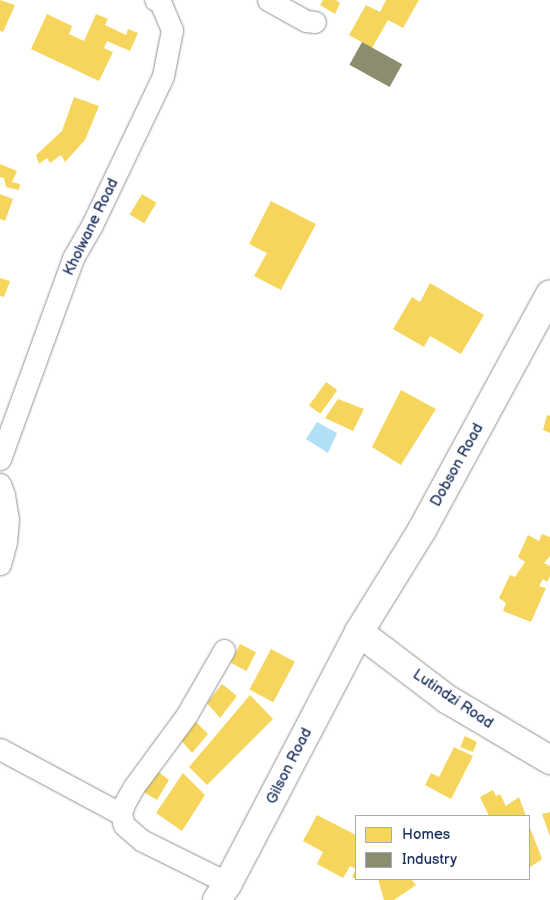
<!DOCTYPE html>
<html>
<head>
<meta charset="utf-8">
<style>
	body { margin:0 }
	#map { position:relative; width:550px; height:900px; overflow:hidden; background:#fff; font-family:"Balsamiq Sans",sans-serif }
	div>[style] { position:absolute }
	.water>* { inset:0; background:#b1dff5 }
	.homes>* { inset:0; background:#f6d55c; transform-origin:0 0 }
	.industry>* { inset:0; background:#8c8c6e; transform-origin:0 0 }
	.roads { filter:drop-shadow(0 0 1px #8e929a) drop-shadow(0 0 1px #8e929a) }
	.street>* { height:21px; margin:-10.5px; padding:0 10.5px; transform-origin:10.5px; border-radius:10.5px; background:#fff }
	.secondary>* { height:28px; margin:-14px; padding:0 14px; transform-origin:14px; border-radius:14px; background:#fff }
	span { translate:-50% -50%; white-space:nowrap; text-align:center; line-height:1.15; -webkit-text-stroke:5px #fff; paint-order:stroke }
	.street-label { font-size:15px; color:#1b2f5e }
	.legend { position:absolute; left:355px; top:815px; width:175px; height:65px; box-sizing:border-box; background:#fff; border:1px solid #a4acbf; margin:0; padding:6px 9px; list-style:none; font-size:15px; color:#1b2f5e }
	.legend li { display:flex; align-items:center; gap:10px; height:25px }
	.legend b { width:25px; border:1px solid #a4acbf }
</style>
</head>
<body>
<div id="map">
	<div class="water">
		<i style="clip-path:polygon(317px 422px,337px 433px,328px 453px,306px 439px)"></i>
	</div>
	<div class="homes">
		<i style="clip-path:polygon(0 0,15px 5px,3px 32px,0 31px)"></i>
		<i style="clip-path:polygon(323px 0,336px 0,340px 3px,335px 14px,320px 5px)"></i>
		<i style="clip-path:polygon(386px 0,419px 0,403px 28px,388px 20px,372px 48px,349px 35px,366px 5px,380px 12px)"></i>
		<i style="clip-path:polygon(47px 14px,72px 26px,69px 34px,84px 41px,96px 14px,108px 19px,105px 25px,126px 35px,128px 29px,138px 33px,130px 51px,107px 41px,104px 48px,113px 52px,99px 81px,31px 49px)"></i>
		<i style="clip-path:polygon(74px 97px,99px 106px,85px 140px,65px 162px,61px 155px,50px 163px,47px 158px,39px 164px,36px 155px,62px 131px)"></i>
		<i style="clip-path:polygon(0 164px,17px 171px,12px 182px,20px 184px,19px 190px,6px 187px,4px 178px,0 177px)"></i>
		<i style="clip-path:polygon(0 194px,13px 199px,5px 221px,0 219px)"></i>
		<i style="left:142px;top:194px;width:17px;height:24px;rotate:31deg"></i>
		<i style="clip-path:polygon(271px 201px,316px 224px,281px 290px,254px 276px,267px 253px,249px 244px)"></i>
		<i style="clip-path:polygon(0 278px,10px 281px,4px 297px,0 296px)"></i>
		<i style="clip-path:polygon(430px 283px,484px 315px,461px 354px,430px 336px,424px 347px,393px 329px,412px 297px,420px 302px)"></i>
		<i style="left:326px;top:382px;width:14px;height:29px;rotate:36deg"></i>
		<i style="clip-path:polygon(401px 390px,436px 409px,401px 465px,372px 447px)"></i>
		<i style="clip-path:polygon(338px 399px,364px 409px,353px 431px,325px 418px)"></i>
		<i style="clip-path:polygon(547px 415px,550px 416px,550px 433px,543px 430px)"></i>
		<i style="clip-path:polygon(542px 534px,550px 537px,550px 556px,544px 563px,550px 566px,550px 576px,547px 582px,543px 579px,539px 586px,546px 588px,531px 622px,503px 611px,506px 603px,499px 598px,510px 575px,515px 577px,525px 562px,518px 557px,528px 535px,539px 541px)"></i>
		<i style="left:240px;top:644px;width:18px;height:21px;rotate:27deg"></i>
		<i style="left:271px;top:649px;width:27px;height:46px;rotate:28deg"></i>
		<i style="clip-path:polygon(222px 684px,237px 696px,220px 718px,207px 703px)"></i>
		<i style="clip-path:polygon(250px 695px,273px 719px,207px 785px,189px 767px)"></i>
		<i style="clip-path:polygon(195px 721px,208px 734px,192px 753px,179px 738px)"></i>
		<i style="clip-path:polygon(465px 736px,477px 742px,473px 752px,460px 747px)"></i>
		<i style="clip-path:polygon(454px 747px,473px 756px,451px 799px,425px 785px,431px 773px,439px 777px)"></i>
		<i style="clip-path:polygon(155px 769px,169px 780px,157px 800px,140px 790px)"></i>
		<i style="clip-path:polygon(183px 773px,205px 795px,182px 831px,156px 813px)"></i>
		<i style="clip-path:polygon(493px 790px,496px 796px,500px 794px,506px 806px,519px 797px,526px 816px,489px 816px,480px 797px)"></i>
		<i style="clip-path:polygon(550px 812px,550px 836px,542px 814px)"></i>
		<i style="clip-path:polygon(317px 815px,356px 835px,356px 879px,352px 877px,356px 869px,350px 866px,343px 878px,317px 864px,323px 852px,303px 841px)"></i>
		<i style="clip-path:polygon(529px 825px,542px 859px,529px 868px)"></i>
		<i style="clip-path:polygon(378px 879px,411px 879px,416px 885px,394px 900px,384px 900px)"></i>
	</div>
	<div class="industry">
		<i style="left:362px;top:42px;width:46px;height:26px;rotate:29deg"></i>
	</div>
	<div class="roads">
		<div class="street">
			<i style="left:268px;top:0;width:43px;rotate:28.9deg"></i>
			<i style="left:306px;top:21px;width:9px;rotate:6deg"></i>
			<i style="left:0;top:459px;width:214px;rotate:-70deg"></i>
			<i style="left:73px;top:258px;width:36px;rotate:-60deg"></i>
			<i style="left:91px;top:227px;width:167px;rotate:-64.5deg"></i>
			<i style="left:163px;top:76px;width:47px;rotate:-78.9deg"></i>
			<i style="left:172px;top:30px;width:30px;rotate:-113deg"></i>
			<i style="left:160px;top:2px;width:5px;rotate:-158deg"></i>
			<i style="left:0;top:484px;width:12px;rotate:70deg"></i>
			<i style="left:4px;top:495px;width:24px;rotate:81deg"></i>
			<i style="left:8px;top:519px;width:23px;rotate:95deg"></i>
			<i style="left:6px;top:542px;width:23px;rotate:105deg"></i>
			<i style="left:224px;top:650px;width:76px;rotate:119.9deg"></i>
			<i style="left:186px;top:716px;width:89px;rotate:126.4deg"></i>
			<i style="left:133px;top:788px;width:18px;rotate:119deg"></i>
			<i style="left:124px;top:804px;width:10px;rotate:107deg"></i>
			<i style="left:121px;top:814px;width:11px;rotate:75deg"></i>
			<i style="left:124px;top:825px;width:23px;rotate:41deg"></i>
			<i style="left:141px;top:840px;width:97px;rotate:26.3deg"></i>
			<i style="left:0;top:749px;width:137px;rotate:28.2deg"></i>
		</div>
		<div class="secondary">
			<i style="left:359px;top:632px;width:111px;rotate:37.3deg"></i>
			<i style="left:447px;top:699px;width:120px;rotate:30.6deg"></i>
			<i style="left:217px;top:900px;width:20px;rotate:-57deg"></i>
			<i style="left:228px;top:883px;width:283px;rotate:-62.4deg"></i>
			<i style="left:359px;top:632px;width:120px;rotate:-58.3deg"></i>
			<i style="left:422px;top:530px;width:268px;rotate:-61.5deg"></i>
		</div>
	</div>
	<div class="street-label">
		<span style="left:91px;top:227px;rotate:-64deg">Kholwane Road</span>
		<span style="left:457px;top:465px;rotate:-61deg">Dobson Road</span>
		<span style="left:453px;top:699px;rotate:34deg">Lutindzi Road</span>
		<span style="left:289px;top:766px;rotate:-63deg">Gilson Road</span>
	</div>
	<ul class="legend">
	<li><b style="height:14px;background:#f6d55c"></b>Homes</li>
	<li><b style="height:14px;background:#8c8c6e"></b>Industry</li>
	</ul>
</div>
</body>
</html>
